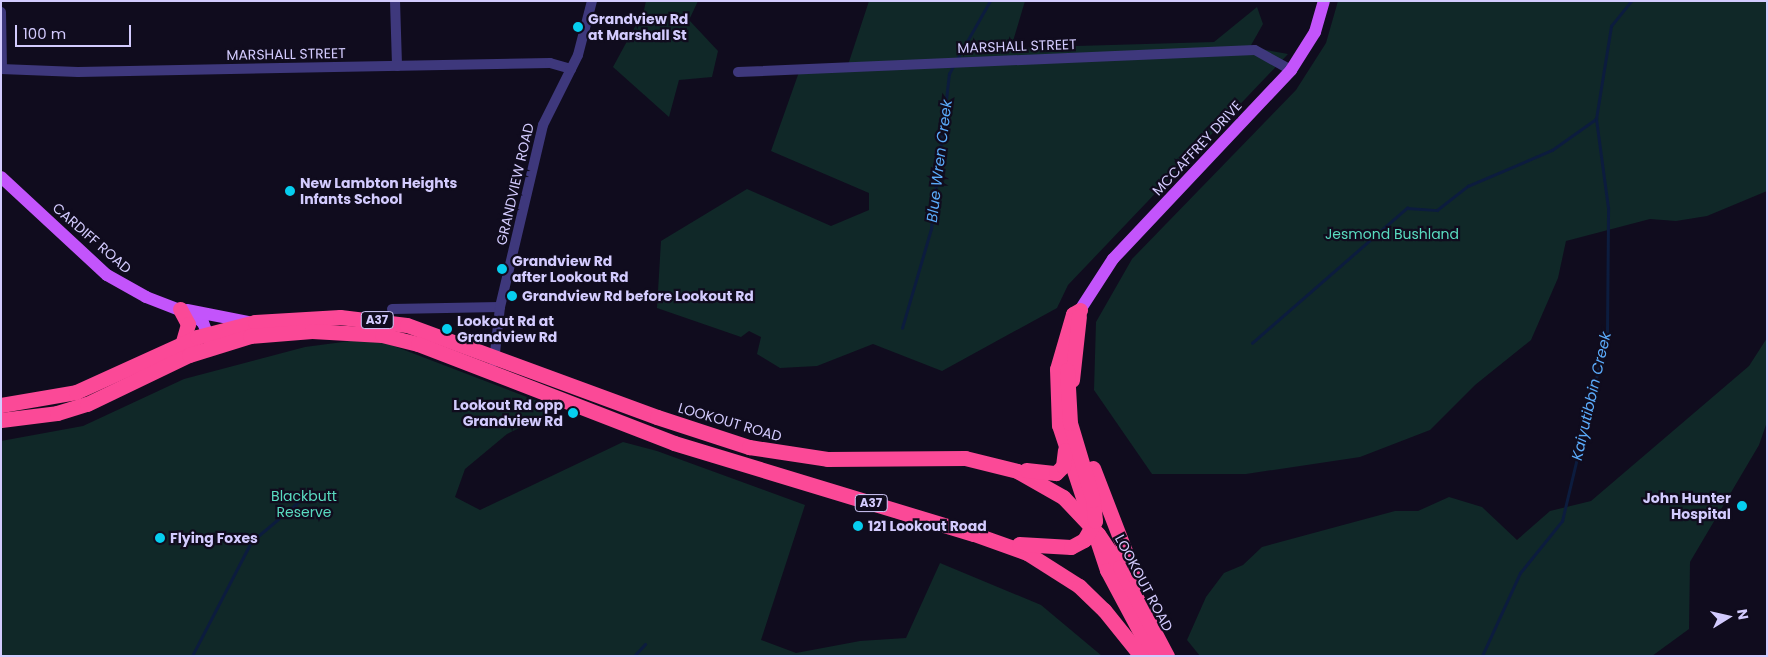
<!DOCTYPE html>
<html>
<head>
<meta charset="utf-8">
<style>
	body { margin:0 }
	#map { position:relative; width:1768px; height:657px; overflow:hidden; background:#100c1e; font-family:Poppins,sans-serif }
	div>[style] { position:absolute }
	.green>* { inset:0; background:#102828 }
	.stream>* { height:2.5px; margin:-1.25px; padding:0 1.25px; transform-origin:1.25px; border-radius:1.25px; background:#0c1c3e }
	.minor>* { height:10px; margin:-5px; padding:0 5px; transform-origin:5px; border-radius:5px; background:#3e387c }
	.major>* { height:12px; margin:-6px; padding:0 6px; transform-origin:6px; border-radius:6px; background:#c354fb }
	.highway>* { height:15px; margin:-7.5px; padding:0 7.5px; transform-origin:7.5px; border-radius:7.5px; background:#fb4997 }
	.dots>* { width:14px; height:14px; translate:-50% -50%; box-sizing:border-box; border:2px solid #100c1e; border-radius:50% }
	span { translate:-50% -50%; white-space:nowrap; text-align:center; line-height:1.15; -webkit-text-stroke:4.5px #100c1e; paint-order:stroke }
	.shield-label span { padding:1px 4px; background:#100c1e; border:1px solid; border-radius:4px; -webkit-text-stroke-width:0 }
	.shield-label { font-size:12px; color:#d3cbfe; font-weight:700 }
	.poi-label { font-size:14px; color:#d3cbfe; font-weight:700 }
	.left { translate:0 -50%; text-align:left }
	.right { translate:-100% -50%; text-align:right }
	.street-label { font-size:14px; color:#d3cbfe }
	.park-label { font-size:14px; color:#59dbc0 }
	.water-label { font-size:15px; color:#5babfb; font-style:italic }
	.frame { position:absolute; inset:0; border:2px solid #d3cbfe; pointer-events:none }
	.north { position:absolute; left:1703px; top:592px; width:50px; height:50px; -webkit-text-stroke:4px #100c1e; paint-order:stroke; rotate:80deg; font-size:14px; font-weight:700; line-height:20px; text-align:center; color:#d3cbfe }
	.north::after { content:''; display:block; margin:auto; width:18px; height:22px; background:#d3cbfe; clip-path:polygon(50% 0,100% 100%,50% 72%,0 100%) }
	.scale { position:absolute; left:15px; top:25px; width:116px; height:22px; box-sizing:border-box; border:2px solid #d3cbfe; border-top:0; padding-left:6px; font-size:15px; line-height:18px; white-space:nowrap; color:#d3cbfe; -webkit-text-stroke:4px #100c1e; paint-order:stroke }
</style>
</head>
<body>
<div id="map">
	<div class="green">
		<i style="clip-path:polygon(646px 1px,698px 1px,689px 20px,718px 51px,712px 77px,679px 80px,669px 117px,613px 67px,644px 10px)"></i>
		<i style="clip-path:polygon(869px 1px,1025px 1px,1011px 48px,1214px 42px,1257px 7px,1263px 24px,1250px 47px,1288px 54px,1068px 285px,1057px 308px,942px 371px,873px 344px,817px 366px,780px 368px,757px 354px,761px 337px,749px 331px,741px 337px,657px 308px,661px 241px,747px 189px,831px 226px,869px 210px,869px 193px,771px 151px,799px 72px,847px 68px)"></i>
		<i style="clip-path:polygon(1338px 1px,1767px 1px,1767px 191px,1707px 216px,1676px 221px,1650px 219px,1566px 241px,1558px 278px,1531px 340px,1475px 385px,1430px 430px,1360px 457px,1246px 474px,1152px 474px,1094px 390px,1096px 322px,1132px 259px,1296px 90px,1326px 43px)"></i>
		<i style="clip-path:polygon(373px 338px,558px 409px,507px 434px,465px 469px,455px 497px,480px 510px,623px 442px,657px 451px,805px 505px,761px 640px,796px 653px,860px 641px,906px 638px,940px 563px,1041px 605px,1102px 656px,1px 656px,1px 441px,83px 426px,184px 379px,305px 347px)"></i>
		<i style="clip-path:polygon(1767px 338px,1767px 422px,1759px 445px,1690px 562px,1689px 629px,1652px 656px,1200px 656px,1187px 640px,1206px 597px,1224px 573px,1243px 565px,1262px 547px,1395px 511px,1418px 511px,1449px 497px,1482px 507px,1517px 540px,1550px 511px,1591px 501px,1749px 366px)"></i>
	</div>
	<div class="stream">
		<i style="left:957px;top:59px;width:67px;rotate:-60.4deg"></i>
		<i style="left:902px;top:328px;width:103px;rotate:-73.7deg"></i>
		<i style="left:931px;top:229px;width:156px;rotate:-83.4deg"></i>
		<i style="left:949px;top:74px;width:9px;rotate:-63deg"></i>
		<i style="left:1252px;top:343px;width:206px;rotate:-41.1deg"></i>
		<i style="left:1407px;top:208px;width:30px;rotate:4deg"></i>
		<i style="left:1437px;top:210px;width:39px;rotate:-38deg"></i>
		<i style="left:1468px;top:186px;width:91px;rotate:-23.2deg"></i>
		<i style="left:1552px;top:150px;width:54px;rotate:-35.2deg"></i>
		<i style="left:192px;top:656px;width:128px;rotate:-62.6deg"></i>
		<i style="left:251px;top:542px;width:75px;rotate:-40.1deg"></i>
		<i style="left:634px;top:656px;width:16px;rotate:-47deg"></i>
		<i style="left:1482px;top:656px;width:91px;rotate:-65.4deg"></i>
		<i style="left:1520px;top:573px;width:67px;rotate:-51.1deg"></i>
		<i style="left:1562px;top:521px;width:194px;rotate:-76.6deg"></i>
		<i style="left:1607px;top:332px;width:124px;rotate:-89.5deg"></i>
		<i style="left:1608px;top:208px;width:90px;rotate:-97.7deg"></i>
		<i style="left:1596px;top:119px;width:94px;rotate:-80.8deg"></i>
		<i style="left:1611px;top:26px;width:32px;rotate:-51deg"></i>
	</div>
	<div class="minor">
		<i style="left:395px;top:1px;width:65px;rotate:88.2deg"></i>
		<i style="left:1px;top:12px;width:57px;rotate:89deg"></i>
		<i style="left:1px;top:69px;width:77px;rotate:2.2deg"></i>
		<i style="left:78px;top:72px;width:472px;rotate:-1.1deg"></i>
		<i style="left:550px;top:63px;width:22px;rotate:16deg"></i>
		<i style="left:738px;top:72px;width:517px;rotate:-2.44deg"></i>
		<i style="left:1255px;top:50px;width:41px;rotate:29.1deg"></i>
		<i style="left:392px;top:309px;width:108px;rotate:-1.1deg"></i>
		<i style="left:494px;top:362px;width:55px;rotate:-83.8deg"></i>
		<i style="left:500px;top:307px;width:187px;rotate:-76.7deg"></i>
		<i style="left:543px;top:125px;width:78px;rotate:-63.4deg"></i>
		<i style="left:578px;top:55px;width:56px;rotate:-75.5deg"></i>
	</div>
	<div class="major">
		<i style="left:1px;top:177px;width:144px;rotate:42.8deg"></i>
		<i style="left:107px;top:275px;width:45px;rotate:29.4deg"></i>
		<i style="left:146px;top:297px;width:53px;rotate:21.2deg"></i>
		<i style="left:195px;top:316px;width:11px;rotate:41deg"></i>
		<i style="left:203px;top:323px;width:21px;rotate:67deg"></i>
		<i style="left:187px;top:310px;width:62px;rotate:11.1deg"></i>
		<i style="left:1080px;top:310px;width:61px;rotate:-57.1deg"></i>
		<i style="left:1113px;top:259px;width:260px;rotate:-46.7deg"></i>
		<i style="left:1291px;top:70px;width:45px;rotate:-57.7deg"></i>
		<i style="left:1315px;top:32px;width:32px;rotate:-74deg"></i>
	</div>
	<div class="highway">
		<i style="left:180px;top:309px;width:17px;rotate:62deg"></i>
		<i style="left:188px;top:324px;width:19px;rotate:106deg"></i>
		<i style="left:1080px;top:310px;width:8px;rotate:150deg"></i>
		<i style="left:1073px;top:314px;width:57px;rotate:106.2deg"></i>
		<i style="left:1057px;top:369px;width:56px;rotate:88deg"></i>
		<i style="left:1059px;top:425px;width:153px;rotate:71.7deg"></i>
		<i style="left:1107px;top:570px;width:98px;rotate:61.9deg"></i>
		<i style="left:1072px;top:380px;width:64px;rotate:-83.8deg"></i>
		<i style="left:1px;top:405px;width:76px;rotate:-9.8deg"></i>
		<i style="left:76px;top:392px;width:133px;rotate:-24.4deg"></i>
		<i style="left:197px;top:337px;width:60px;rotate:-14.5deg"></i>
		<i style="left:255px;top:322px;width:85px;rotate:-3.4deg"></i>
		<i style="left:340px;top:317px;width:67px;rotate:6.8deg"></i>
		<i style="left:407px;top:325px;width:266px;rotate:20.2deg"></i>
		<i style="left:657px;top:417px;width:97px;rotate:18.1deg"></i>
		<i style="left:749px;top:447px;width:79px;rotate:8.7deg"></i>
		<i style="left:827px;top:459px;width:138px;rotate:-0.4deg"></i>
		<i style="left:965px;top:458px;width:54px;rotate:14deg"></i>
		<i style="left:1017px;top:471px;width:53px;rotate:29.5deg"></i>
		<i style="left:1063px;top:497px;width:51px;rotate:46.6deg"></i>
		<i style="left:1098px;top:534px;width:40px;rotate:56deg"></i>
		<i style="left:1120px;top:567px;width:101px;rotate:62.2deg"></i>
		<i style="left:1px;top:420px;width:56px;rotate:-7.1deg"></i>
		<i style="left:57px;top:413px;width:31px;rotate:-17deg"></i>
		<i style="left:87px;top:404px;width:113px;rotate:-25.7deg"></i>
		<i style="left:189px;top:355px;width:64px;rotate:-17.3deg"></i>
		<i style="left:250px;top:336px;width:62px;rotate:-4.6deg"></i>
		<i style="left:312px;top:331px;width:70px;rotate:3.3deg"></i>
		<i style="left:382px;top:335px;width:37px;rotate:14deg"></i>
		<i style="left:418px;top:344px;width:274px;rotate:21.1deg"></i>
		<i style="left:674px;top:443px;width:313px;rotate:16.9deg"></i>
		<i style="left:974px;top:534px;width:56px;rotate:19.7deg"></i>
		<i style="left:1027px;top:553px;width:62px;rotate:32.4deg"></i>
		<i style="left:1079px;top:586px;width:35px;rotate:44deg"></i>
		<i style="left:1104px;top:610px;width:59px;rotate:51.2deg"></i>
		<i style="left:1093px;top:468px;width:117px;rotate:68.9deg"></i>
		<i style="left:1026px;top:470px;width:30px;rotate:6deg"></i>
		<i style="left:1056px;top:473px;width:10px;rotate:-45deg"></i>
		<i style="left:1063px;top:466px;width:16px;rotate:-83deg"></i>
		<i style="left:1019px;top:544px;width:52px;rotate:3.3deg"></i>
		<i style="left:1071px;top:547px;width:15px;rotate:-28deg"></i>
		<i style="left:1084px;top:540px;width:22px;rotate:-60deg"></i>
		<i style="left:1095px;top:521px;width:21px;rotate:-95deg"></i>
		<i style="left:1093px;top:500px;width:80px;rotate:-106.6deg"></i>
		<i style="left:1070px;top:423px;width:53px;rotate:-93.2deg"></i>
	</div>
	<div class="dots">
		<i style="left:578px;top:27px;background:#06ceef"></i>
		<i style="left:290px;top:191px;background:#06ceef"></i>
		<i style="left:502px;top:269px;background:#06ceef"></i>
		<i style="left:512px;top:296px;background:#06ceef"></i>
		<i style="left:447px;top:329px;background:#06ceef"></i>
		<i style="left:573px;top:413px;background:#06ceef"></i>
		<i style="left:1742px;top:506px;background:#06ceef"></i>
		<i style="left:858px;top:526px;background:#06ceef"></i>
		<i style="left:160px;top:538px;background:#06ceef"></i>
	</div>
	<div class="shield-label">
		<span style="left:377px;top:320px">A37</span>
		<span style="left:871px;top:503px">A37</span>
	</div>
	<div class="poi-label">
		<span class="left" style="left:588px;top:27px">Grandview Rd<br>at Marshall St</span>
		<span class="left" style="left:300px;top:191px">New Lambton Heights<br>Infants School</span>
		<span class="left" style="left:512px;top:269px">Grandview Rd<br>after Lookout Rd</span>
		<span class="left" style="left:522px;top:296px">Grandview Rd before Lookout Rd</span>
		<span class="left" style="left:457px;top:329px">Lookout Rd at<br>Grandview Rd</span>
		<span class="right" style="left:563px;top:413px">Lookout Rd opp<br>Grandview Rd</span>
		<span class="right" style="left:1731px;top:506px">John Hunter<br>Hospital</span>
		<span class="left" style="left:868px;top:526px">121 Lookout Road</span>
		<span class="left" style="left:170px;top:538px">Flying Foxes</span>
	</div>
	<div class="street-label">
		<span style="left:1017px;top:46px;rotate:-2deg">MARSHALL STREET</span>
		<span style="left:286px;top:54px;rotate:-1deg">MARSHALL STREET</span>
		<span style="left:1197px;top:148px;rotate:-47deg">MCCAFFREY DRIVE</span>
		<span style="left:515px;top:184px;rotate:-77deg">GRANDVIEW ROAD</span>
		<span style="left:92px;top:238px;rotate:41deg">CARDIFF ROAD</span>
		<span style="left:730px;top:422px;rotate:16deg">LOOKOUT ROAD</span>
		<span style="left:1144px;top:583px;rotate:62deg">LOOKOUT ROAD</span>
	</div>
	<div class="park-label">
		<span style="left:1392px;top:234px">Jesmond Bushland</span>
		<span style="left:304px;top:504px">Blackbutt<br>Reserve</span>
	</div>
	<div class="water-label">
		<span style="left:939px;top:161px;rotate:-83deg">Blue Wren Creek</span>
		<span style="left:1591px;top:396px;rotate:-77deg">Kaiyutibbin Creek</span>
	</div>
	<div class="frame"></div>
	<div class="north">N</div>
	<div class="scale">100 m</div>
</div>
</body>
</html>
